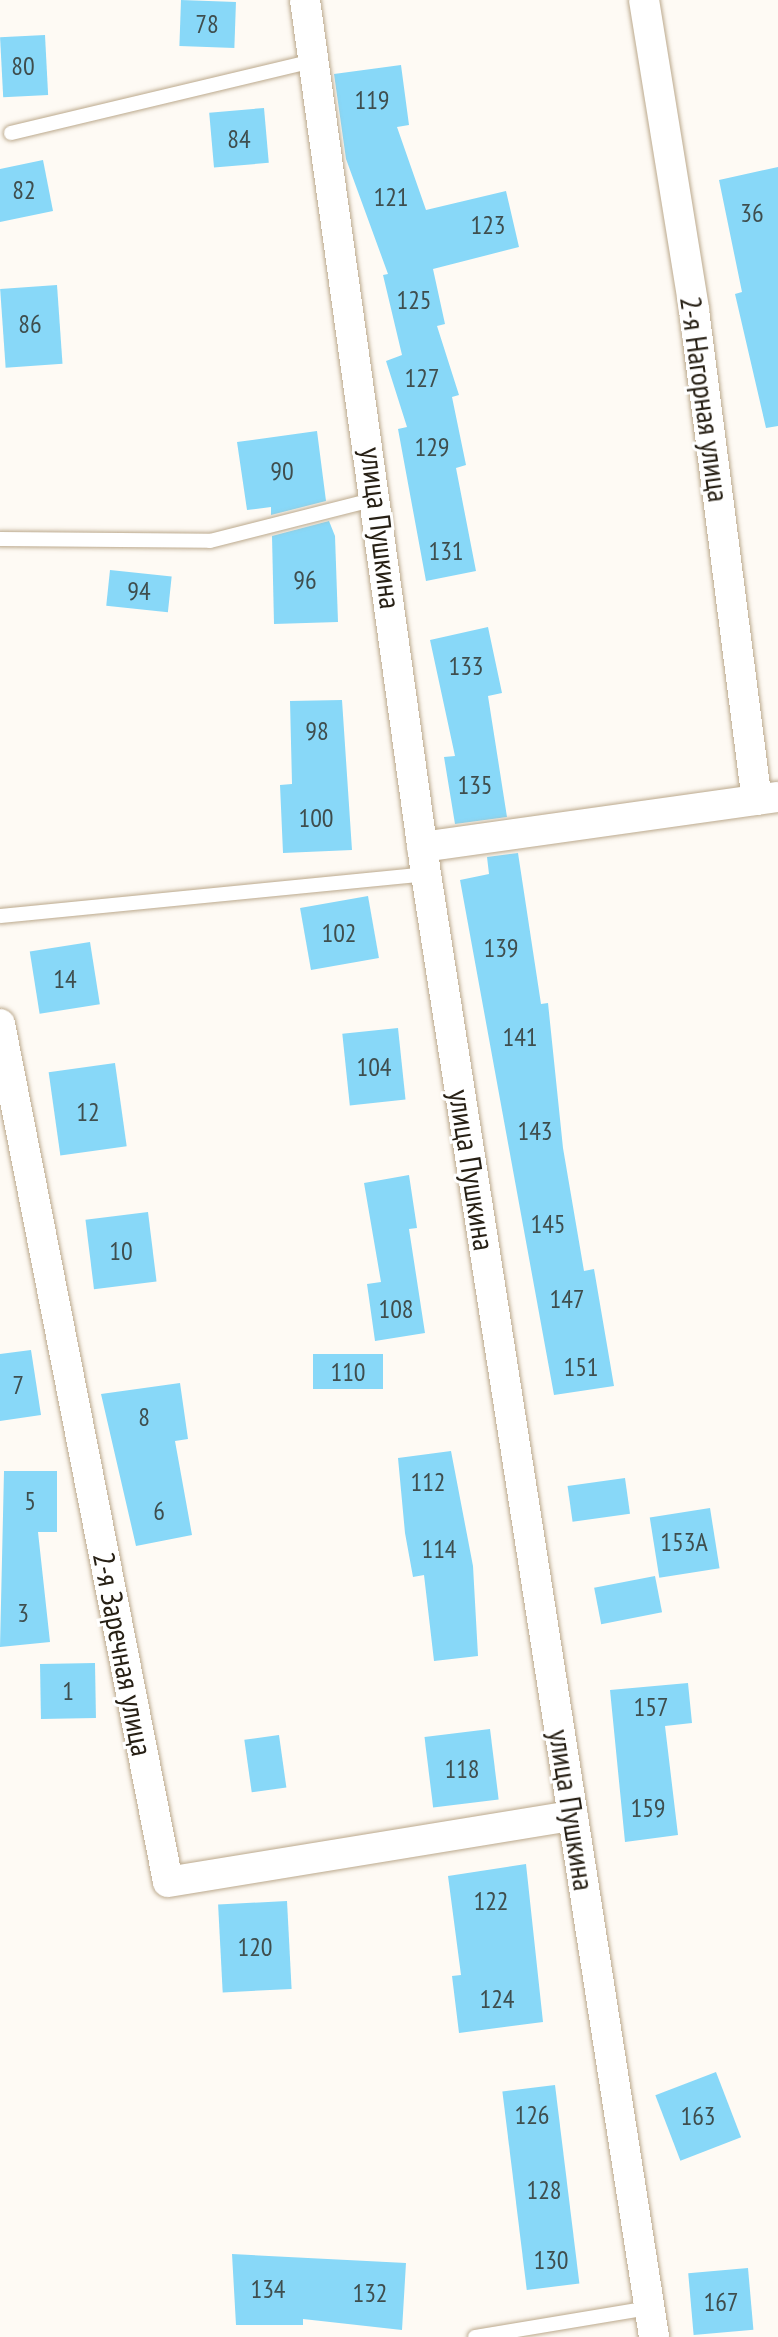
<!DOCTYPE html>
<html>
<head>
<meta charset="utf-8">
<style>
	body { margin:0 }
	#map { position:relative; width:778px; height:2337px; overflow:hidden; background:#fefaf4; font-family:"PT Sans Narrow",sans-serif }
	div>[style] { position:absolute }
	.building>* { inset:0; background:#88d8f8; transform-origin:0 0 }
	.roads { filter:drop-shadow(0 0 2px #bba98d) drop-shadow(0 0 2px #bba98d) }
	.lane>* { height:14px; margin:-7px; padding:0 7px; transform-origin:7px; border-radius:7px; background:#fff }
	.street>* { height:30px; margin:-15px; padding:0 15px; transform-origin:15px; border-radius:15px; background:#fff }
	span { translate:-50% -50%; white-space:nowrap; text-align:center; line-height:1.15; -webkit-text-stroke:6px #fff; paint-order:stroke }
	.number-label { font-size:26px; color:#3f4e4e }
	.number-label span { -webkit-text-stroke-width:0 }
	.street-label { font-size:30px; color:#272015 }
</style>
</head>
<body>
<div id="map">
	<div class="building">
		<i style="left:181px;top:0;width:55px;height:46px;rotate:2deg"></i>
		<i style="left:45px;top:35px;width:60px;height:45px;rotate:87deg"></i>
		<i style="clip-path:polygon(401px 65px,409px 125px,397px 127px,426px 210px,506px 191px,519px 247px,433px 269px,445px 324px,437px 326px,459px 395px,452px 397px,466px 465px,456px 468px,476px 571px,426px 581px,398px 429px,407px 427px,386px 361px,402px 355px,383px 275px,388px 274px,346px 159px,334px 74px)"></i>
		<i style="left:264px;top:108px;width:55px;height:55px;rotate:85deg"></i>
		<i style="clip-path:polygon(43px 160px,53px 211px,0 222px,0 169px)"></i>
		<i style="clip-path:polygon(778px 167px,778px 426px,766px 428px,735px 294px,742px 292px,719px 180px)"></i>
		<i style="left:57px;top:285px;width:79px;height:57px;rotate:86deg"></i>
		<i style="clip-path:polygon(317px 431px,326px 501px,271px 515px,271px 507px,247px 510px,237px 442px)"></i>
		<i style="clip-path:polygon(329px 521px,335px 536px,338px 622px,274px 624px,272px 536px)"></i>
		<i style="left:110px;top:570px;width:62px;height:36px;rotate:6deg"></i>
		<i style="clip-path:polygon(488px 627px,502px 693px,488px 696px,507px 817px,455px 824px,444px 757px,455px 756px,430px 640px)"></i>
		<i style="clip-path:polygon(342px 700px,352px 850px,283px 853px,280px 785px,292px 784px,290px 701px)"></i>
		<i style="clip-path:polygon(518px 853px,541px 1004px,548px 1003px,563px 1148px,584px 1271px,594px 1269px,614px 1386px,554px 1395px,460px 880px,489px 874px,487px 857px)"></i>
		<i style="left:368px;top:896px;width:63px;height:69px;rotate:80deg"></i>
		<i style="left:90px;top:942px;width:63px;height:61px;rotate:81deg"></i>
		<i style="left:398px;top:1028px;width:72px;height:56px;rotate:84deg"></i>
		<i style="left:115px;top:1063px;width:84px;height:67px;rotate:82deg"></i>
		<i style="clip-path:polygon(409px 1175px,417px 1228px,409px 1229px,425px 1333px,375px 1341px,367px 1284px,381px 1282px,364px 1183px)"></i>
		<i style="left:148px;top:1212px;width:70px;height:63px;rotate:83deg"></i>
		<i style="clip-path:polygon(31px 1350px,41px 1415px,0 1421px,0 1354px)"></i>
		<i style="left:383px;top:1354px;width:35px;height:70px;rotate:90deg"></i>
		<i style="clip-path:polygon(180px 1383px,188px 1439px,175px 1441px,192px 1535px,136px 1546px,101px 1394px)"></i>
		<i style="clip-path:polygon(451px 1451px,473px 1566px,478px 1656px,434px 1661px,424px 1575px,413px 1577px,405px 1533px,398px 1458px)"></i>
		<i style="clip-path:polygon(4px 1471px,57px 1471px,57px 1532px,38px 1532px,50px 1642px,0 1647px)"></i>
		<i style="left:625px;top:1478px;width:36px;height:58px;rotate:82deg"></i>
		<i style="left:710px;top:1508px;width:61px;height:61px;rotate:81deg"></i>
		<i style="left:655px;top:1576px;width:37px;height:62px;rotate:79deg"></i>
		<i style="left:95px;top:1663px;width:55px;height:55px;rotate:89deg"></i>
		<i style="clip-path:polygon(688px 1683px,692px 1723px,665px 1726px,678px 1835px,625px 1842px,610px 1690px)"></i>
		<i style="left:490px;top:1729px;width:71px;height:66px;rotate:83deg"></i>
		<i style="left:279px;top:1735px;width:53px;height:35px;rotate:82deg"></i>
		<i style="clip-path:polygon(526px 1864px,543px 2022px,459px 2033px,452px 1976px,461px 1975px,448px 1876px)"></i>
		<i style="left:287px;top:1901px;width:88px;height:69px;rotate:87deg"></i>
		<i style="left:716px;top:2072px;width:70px;height:65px;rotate:69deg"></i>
		<i style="left:555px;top:2085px;width:200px;height:53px;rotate:83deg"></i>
		<i style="clip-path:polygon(232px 2254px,406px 2263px,402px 2330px,303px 2319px,303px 2325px,236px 2325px)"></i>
		<i style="left:748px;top:2268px;width:62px;height:60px;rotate:85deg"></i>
	</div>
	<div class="roads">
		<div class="lane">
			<i style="left:11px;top:133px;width:311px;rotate:-13.4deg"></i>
			<i style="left:0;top:539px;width:210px;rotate:0.5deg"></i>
			<i style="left:210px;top:541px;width:171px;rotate:-14.2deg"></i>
			<i style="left:0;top:916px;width:428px;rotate:-5.6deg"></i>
			<i style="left:475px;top:2337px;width:176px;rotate:-9.5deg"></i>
		</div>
		<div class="street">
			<i style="left:305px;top:0;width:882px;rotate:82.12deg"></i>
			<i style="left:426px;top:874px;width:1481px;rotate:81.14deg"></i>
			<i style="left:644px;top:0;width:314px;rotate:80.8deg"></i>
			<i style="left:694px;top:310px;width:494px;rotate:82.7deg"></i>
			<i style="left:422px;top:847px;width:359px;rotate:-8deg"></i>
			<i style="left:0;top:1024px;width:874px;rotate:78.92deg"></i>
			<i style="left:168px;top:1882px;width:410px;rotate:-9.3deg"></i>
		</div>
	</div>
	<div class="number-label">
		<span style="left:207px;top:24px">78</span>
		<span style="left:23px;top:66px">80</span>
		<span style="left:372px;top:100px">119</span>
		<span style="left:239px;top:139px">84</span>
		<span style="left:24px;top:190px">82</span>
		<span style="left:391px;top:197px">121</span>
		<span style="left:752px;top:213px">36</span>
		<span style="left:488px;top:225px">123</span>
		<span style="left:414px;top:300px">125</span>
		<span style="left:30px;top:324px">86</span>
		<span style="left:422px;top:378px">127</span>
		<span style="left:432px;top:447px">129</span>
		<span style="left:282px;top:471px">90</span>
		<span style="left:446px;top:551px">131</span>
		<span style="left:305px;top:580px">96</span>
		<span style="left:139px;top:591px">94</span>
		<span style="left:466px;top:666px">133</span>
		<span style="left:317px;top:731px">98</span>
		<span style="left:475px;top:785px">135</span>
		<span style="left:316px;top:818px">100</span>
		<span style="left:339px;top:933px">102</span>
		<span style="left:501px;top:948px">139</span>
		<span style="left:65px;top:979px">14</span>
		<span style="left:520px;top:1037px">141</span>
		<span style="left:374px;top:1067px">104</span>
		<span style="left:88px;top:1112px">12</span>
		<span style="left:535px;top:1131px">143</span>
		<span style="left:548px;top:1224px">145</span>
		<span style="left:121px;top:1251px">10</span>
		<span style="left:567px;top:1299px">147</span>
		<span style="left:396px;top:1309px">108</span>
		<span style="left:581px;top:1367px">151</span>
		<span style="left:348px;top:1372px">110</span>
		<span style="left:18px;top:1385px">7</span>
		<span style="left:144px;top:1417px">8</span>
		<span style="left:428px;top:1482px">112</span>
		<span style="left:30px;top:1501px">5</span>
		<span style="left:159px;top:1511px">6</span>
		<span style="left:684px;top:1542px">153А</span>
		<span style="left:439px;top:1549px">114</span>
		<span style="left:23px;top:1613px">3</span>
		<span style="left:68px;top:1691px">1</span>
		<span style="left:651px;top:1707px">157</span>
		<span style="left:462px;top:1769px">118</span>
		<span style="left:648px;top:1808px">159</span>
		<span style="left:491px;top:1901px">122</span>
		<span style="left:255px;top:1947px">120</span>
		<span style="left:497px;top:1999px">124</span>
		<span style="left:532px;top:2115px">126</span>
		<span style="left:698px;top:2116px">163</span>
		<span style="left:544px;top:2190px">128</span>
		<span style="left:551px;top:2260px">130</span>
		<span style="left:268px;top:2289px">134</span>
		<span style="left:370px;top:2293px">132</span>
		<span style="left:721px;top:2302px">167</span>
	</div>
	<div class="street-label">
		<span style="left:705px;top:399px;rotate:82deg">2-я Нагорная улица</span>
		<span style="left:381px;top:528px;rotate:83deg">улица Пушкина</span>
		<span style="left:472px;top:1170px;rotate:81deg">улица Пушкина</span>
		<span style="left:123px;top:1654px;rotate:79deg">2-я Заречная улица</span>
		<span style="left:572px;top:1810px;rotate:81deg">улица Пушкина</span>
	</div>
</div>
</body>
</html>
